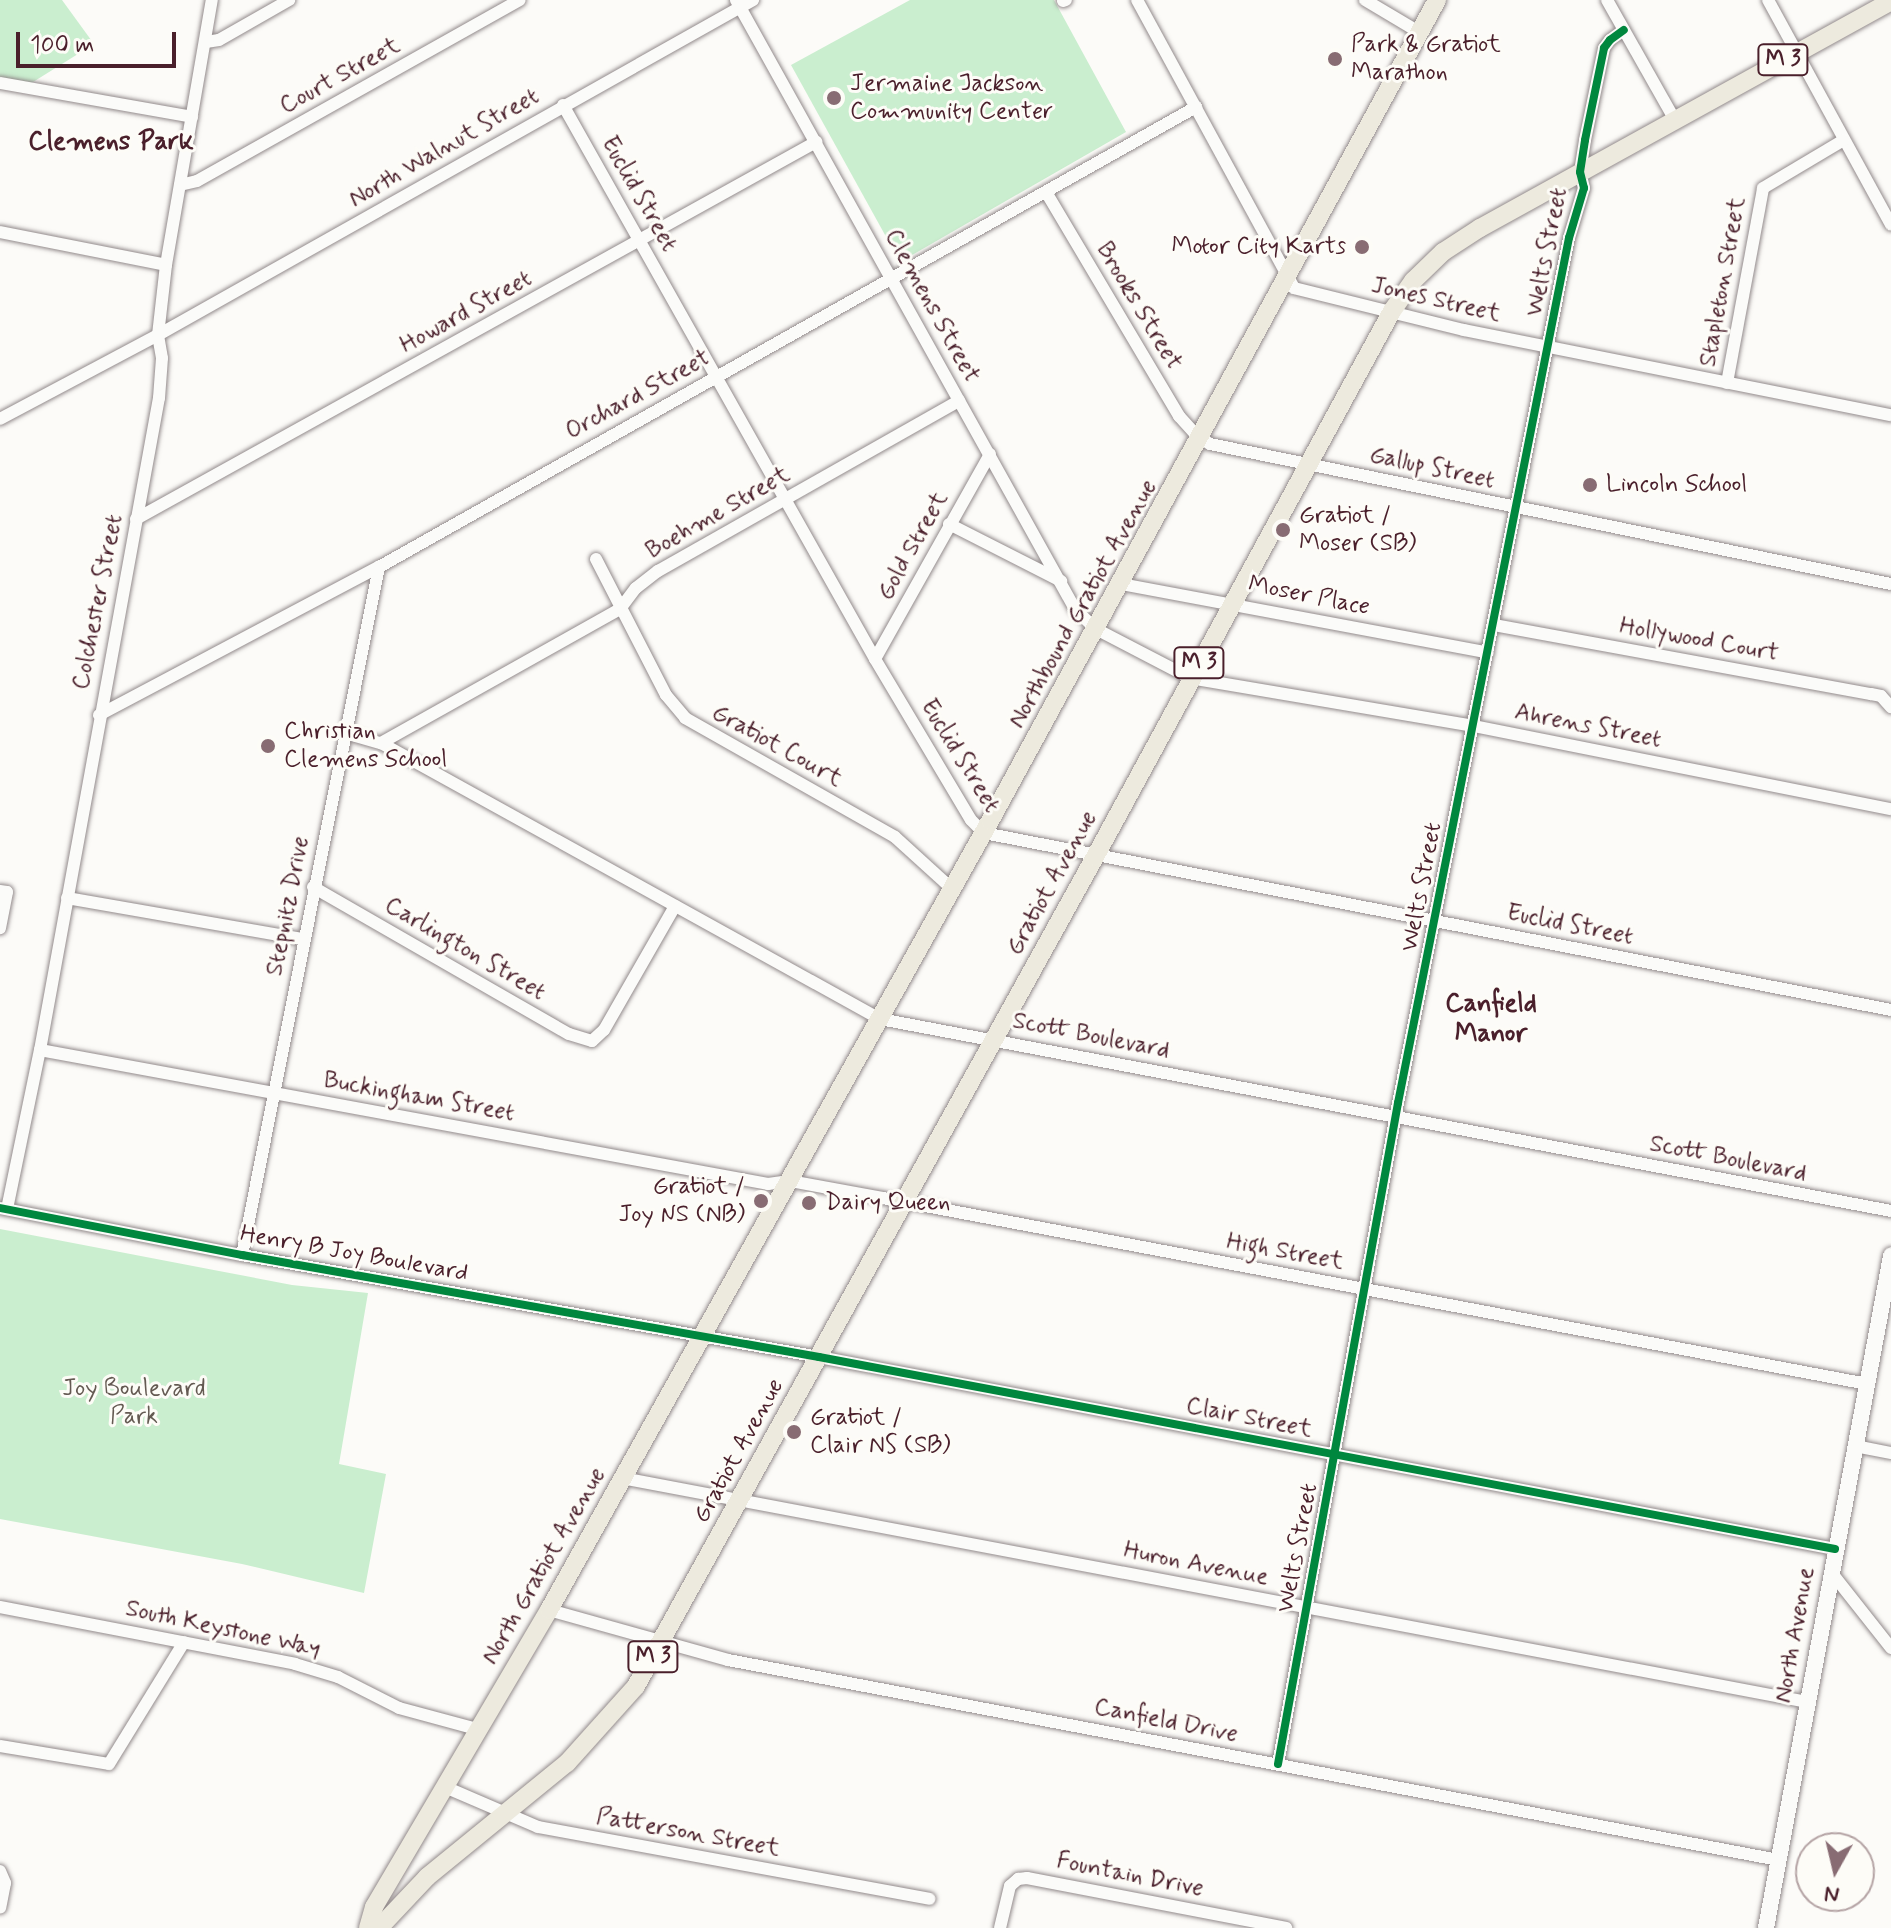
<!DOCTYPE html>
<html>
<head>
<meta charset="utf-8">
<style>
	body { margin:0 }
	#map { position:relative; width:1891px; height:1928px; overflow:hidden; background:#fcfbf8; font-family:Mynerve,sans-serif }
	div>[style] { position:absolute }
	.green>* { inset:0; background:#caeecf }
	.roads { filter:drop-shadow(0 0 2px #928a8b) drop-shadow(0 0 2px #928a8b) }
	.minor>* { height:12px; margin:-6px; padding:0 6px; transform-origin:6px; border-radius:6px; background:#fbfbf9 }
	.secondary>* { height:16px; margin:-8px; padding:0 8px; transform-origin:8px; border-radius:8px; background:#fbfbf9 }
	.primary>* { height:18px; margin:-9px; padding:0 9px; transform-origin:9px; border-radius:9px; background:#edeade }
	.cycleway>* { height:8px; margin:-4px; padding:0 4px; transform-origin:4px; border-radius:4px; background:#00873e }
	.dots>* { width:22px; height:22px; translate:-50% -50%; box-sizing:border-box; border:4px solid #fdfcf7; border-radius:50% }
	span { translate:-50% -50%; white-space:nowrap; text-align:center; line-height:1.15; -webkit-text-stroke:6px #fdfcf7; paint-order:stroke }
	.shield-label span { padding:2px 6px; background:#fdfcf7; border:2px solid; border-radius:6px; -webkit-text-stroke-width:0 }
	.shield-label { font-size:22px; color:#4a1f2b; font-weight:700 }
	.poi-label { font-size:24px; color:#4a1f2b }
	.left { translate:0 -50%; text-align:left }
	.right { translate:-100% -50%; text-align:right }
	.street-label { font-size:24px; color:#4a1f2b }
	.park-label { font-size:24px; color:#645a52 }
	.neighbourhood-label { font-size:26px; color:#4a1f2b; font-weight:700 }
	.north { position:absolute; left:1795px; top:1832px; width:80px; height:80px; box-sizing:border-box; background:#fdfcf7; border:2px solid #b5a4a5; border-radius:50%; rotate:188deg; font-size:22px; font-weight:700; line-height:32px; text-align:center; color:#4a1f2b }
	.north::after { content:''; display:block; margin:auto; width:28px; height:36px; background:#886c73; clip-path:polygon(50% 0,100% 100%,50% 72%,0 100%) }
	.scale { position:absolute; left:16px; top:32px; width:160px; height:36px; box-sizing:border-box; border:4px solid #4a1f2b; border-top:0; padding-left:10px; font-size:24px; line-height:28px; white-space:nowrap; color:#4a1f2b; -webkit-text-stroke:6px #fdfcf7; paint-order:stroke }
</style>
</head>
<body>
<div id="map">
	<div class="green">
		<i style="clip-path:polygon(0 0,62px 0,94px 44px,25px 87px,0 77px)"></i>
		<i style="clip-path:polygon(910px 0,1054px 0,1126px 132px,900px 262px,791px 65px)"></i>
		<i style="clip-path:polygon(0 1229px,292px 1285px,368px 1293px,339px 1464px,386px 1474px,364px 1593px,242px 1564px,0 1519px)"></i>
	</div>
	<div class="roads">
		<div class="minor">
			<i style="left:736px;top:0;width:697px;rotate:60.9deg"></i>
			<i style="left:1075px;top:609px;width:29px;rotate:44deg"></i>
			<i style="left:1096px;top:629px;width:106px;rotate:27.5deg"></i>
			<i style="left:1190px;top:678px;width:288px;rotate:9.6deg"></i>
			<i style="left:1474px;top:726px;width:425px;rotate:11.3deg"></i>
			<i style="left:1137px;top:0;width:328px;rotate:61.4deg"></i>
			<i style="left:1294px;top:288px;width:175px;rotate:13.9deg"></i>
			<i style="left:1464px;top:330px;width:435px;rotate:11.3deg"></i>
			<i style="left:1365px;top:0;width:63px;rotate:30.7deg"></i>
			<i style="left:1607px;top:0;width:138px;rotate:60.5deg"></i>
			<i style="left:1768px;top:0;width:256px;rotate:61.3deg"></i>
			<i style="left:1063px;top:1px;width:3px;rotate:-18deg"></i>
			<i style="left:206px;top:42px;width:13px;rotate:-9deg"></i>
			<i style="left:219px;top:40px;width:81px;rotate:-29.7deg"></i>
			<i style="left:0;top:83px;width:195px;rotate:10deg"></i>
			<i style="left:563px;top:105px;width:636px;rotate:60.61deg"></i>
			<i style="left:875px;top:659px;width:187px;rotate:59.2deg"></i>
			<i style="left:971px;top:820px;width:18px;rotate:45deg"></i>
			<i style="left:984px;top:833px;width:924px;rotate:11.04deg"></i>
			<i style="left:180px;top:185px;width:17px;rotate:-13deg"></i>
			<i style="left:197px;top:181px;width:370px;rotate:-29.3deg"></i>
			<i style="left:1046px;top:192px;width:261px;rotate:59.3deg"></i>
			<i style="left:1179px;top:416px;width:24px;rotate:48deg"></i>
			<i style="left:1195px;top:434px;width:18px;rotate:34deg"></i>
			<i style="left:1210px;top:444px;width:695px;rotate:11.62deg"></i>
			<i style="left:0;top:232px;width:169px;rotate:11.2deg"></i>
			<i style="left:1727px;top:383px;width:198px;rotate:-79.5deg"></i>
			<i style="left:1763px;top:188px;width:94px;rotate:-30.7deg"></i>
			<i style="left:0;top:419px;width:179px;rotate:-28deg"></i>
			<i style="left:158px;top:335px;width:683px;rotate:-29.38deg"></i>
			<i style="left:136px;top:519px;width:778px;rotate:-29deg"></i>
			<i style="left:949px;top:524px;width:126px;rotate:27deg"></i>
			<i style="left:596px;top:559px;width:153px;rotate:62.8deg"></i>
			<i style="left:666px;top:695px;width:30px;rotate:50deg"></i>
			<i style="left:685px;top:718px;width:241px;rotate:29.5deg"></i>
			<i style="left:895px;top:837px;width:76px;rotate:42.3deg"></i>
			<i style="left:1121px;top:584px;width:373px;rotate:10.6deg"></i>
			<i style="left:1494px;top:625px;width:383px;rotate:10.4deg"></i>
			<i style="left:1871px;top:694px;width:10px;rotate:11deg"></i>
			<i style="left:1881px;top:696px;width:15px;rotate:48deg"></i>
			<i style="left:875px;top:659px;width:235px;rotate:-60.7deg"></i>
			<i style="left:99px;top:715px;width:317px;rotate:-27.9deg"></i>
			<i style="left:379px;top:567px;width:938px;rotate:-29.38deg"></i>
			<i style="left:345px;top:733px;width:37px;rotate:16deg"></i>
			<i style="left:381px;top:743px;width:570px;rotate:28.95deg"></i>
			<i style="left:880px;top:1019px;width:1029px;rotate:10.75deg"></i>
			<i style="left:381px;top:743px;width:274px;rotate:-29.3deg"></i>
			<i style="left:620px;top:609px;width:26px;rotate:-53deg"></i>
			<i style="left:636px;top:588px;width:28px;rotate:-38deg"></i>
			<i style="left:658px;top:571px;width:346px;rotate:-29.5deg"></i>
			<i style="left:313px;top:887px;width:295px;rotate:29.9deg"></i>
			<i style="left:569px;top:1034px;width:24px;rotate:17deg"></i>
			<i style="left:592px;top:1041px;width:16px;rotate:-43deg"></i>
			<i style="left:604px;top:1030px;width:143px;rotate:-60.2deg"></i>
			<i style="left:0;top:891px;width:7px;rotate:8deg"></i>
			<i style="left:7px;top:892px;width:37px;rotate:101deg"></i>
			<i style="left:67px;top:898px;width:240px;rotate:9.9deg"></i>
			<i style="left:40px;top:1050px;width:740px;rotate:10.43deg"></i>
			<i style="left:768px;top:1184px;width:22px;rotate:-8deg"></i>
			<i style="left:790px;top:1181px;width:95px;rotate:10.4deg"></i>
			<i style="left:883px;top:1198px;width:1001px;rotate:10.7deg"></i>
			<i style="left:0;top:1208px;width:247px;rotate:11deg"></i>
			<i style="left:242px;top:1255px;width:586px;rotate:10.02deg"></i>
			<i style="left:819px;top:1357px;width:1034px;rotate:10.7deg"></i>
			<i style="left:7px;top:1209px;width:162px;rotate:-78.3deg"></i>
			<i style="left:40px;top:1050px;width:663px;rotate:-79.66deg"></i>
			<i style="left:159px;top:398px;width:40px;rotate:-85.7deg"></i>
			<i style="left:162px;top:358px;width:23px;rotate:-100deg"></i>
			<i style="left:158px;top:335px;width:70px;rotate:-83.5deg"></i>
			<i style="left:166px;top:265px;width:269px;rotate:-80.2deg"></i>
			<i style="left:242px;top:1255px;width:702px;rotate:-78.74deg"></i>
			<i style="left:1855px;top:1446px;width:37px;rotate:11deg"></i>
			<i style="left:622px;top:1478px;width:1207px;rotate:10.7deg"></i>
			<i style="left:1831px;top:1572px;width:97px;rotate:51.7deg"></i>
			<i style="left:0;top:1607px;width:300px;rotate:10.9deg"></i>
			<i style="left:295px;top:1664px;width:45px;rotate:16.8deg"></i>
			<i style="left:338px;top:1677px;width:68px;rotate:26.9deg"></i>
			<i style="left:399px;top:1708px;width:81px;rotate:15.1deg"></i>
			<i style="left:549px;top:1610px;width:186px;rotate:15.6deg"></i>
			<i style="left:728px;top:1660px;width:1069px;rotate:10.78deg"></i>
			<i style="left:0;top:1746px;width:110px;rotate:9.4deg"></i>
			<i style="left:109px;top:1764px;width:143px;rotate:-58.4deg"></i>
			<i style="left:1278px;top:1764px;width:672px;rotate:-79.71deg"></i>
			<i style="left:1398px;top:1103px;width:882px;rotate:-78.82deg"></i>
			<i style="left:1569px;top:238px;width:52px;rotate:-73.3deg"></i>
			<i style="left:1584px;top:188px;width:16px;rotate:-104deg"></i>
			<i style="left:1580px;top:172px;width:32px;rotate:-81deg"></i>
			<i style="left:1585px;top:140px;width:94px;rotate:-78.3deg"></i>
			<i style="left:1604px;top:48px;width:10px;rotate:-53deg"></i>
			<i style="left:1610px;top:40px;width:17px;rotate:-36deg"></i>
			<i style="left:445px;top:1787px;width:101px;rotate:23.3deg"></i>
			<i style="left:538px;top:1827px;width:398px;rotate:10.4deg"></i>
			<i style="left:0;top:1871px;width:13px;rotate:67deg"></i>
			<i style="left:5px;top:1883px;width:25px;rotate:101deg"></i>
			<i style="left:1000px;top:1928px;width:43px;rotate:-76.6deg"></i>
			<i style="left:1010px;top:1886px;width:11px;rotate:-41deg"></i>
			<i style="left:1018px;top:1879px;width:9px;rotate:-6deg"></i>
			<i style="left:1027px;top:1878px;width:264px;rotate:10.9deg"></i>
		</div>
		<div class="secondary">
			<i style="left:1766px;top:1928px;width:684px;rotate:-79.46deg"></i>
		</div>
		<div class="primary">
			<i style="left:368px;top:1928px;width:22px;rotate:-74deg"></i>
			<i style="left:374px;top:1907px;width:345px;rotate:-59.5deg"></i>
			<i style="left:549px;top:1610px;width:904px;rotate:-60.8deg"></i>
			<i style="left:990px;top:821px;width:935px;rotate:-61.43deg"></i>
			<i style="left:379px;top:1928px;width:70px;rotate:-46.7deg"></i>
			<i style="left:427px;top:1877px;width:181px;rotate:-39.2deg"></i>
			<i style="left:567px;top:1763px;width:103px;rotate:-48.1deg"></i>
			<i style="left:636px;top:1686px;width:948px;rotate:-61.03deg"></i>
			<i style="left:1095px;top:857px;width:622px;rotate:-61.46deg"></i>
			<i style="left:1392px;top:311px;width:37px;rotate:-55deg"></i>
			<i style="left:1413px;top:281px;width:42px;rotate:-44deg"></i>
			<i style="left:1443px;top:252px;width:44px;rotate:-33deg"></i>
			<i style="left:1480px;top:228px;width:470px;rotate:-28.9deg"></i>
		</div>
	</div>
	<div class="cycleway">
		<i style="left:0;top:1208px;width:247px;rotate:11deg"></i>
		<i style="left:242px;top:1255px;width:586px;rotate:10.02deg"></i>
		<i style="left:819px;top:1357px;width:1034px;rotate:10.7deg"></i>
		<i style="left:1278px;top:1764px;width:672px;rotate:-79.71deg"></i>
		<i style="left:1398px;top:1103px;width:882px;rotate:-78.82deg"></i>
		<i style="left:1569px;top:238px;width:52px;rotate:-73.3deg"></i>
		<i style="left:1584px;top:188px;width:16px;rotate:-104deg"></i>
		<i style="left:1580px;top:172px;width:32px;rotate:-81deg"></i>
		<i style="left:1585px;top:140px;width:94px;rotate:-78.3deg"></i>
		<i style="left:1604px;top:48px;width:10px;rotate:-53deg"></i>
		<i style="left:1610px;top:40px;width:17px;rotate:-36deg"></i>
	</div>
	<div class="dots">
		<i style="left:1335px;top:59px;background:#886c73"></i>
		<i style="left:834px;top:98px;background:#886c73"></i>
		<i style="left:1362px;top:247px;background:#886c73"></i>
		<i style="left:1590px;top:485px;background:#886c73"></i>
		<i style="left:1283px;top:530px;background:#886c73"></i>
		<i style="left:268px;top:746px;background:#886c73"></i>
		<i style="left:761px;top:1201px;background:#886c73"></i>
		<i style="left:809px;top:1203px;background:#886c73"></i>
		<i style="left:794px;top:1432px;background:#886c73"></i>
	</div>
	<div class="shield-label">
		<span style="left:1783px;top:60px">M 3</span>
		<span style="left:1199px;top:663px">M 3</span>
		<span style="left:653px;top:1657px">M 3</span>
	</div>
	<div class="poi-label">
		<span class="left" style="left:1351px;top:59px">Park &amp; Gratiot<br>Marathon</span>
		<span class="left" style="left:850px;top:98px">Jermaine Jackson<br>Community Center</span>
		<span class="right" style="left:1346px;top:247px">Motor City Karts</span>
		<span class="left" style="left:1606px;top:485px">Lincoln School</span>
		<span class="left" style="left:1299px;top:530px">Gratiot /<br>Moser (SB)</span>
		<span class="left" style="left:284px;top:746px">Christian<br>Clemens School</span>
		<span class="right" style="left:745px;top:1201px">Gratiot /<br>Joy NS (NB)</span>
		<span class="left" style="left:825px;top:1203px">Dairy Queen</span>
		<span class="left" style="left:810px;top:1432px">Gratiot /<br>Clair NS (SB)</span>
	</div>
	<div class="street-label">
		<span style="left:340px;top:76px;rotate:-29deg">Court Street</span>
		<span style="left:444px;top:148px;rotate:-30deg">North Walnut Street</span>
		<span style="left:639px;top:194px;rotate:60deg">Euclid Street</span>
		<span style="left:1547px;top:252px;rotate:-79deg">Welts Street</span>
		<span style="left:1723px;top:282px;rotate:-80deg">Stapleton Street</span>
		<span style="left:1436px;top:300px;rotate:13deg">Jones Street</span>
		<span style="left:932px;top:306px;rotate:61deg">Clemens Street</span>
		<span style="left:1139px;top:306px;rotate:59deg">Brooks Street</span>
		<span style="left:466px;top:312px;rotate:-29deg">Howard Street</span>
		<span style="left:638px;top:395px;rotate:-29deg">Orchard Street</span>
		<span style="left:1432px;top:468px;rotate:12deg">Gallup Street</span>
		<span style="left:718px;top:513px;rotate:-30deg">Boehme Street</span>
		<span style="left:913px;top:546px;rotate:-61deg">Gold Street</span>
		<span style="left:1309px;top:596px;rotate:11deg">Moser Place</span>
		<span style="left:98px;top:602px;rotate:-79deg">Colchester Street</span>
		<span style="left:1083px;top:604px;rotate:-61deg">Northbound Gratiot Avenue</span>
		<span style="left:1699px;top:640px;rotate:10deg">Hollywood Court</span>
		<span style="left:1588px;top:726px;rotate:11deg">Ahrens Street</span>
		<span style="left:777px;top:746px;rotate:29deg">Gratiot Court</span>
		<span style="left:960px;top:756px;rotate:58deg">Euclid Street</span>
		<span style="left:1052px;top:883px;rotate:-61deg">Gratiot Avenue</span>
		<span style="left:1422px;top:887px;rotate:-79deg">Welts Street</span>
		<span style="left:288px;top:906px;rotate:-79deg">Stepnitz Drive</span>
		<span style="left:1570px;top:925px;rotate:11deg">Euclid Street</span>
		<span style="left:465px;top:949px;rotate:30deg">Carlington Street</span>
		<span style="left:1091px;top:1036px;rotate:11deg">Scott Boulevard</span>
		<span style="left:419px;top:1097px;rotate:10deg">Buckingham Street</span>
		<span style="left:1728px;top:1159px;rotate:11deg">Scott Boulevard</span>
		<span style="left:1285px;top:1252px;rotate:10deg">High Street</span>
		<span style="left:354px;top:1254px;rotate:10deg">Henry B Joy Boulevard</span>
		<span style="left:1249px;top:1418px;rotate:11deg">Clair Street</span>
		<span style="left:739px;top:1451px;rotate:-61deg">Gratiot Avenue</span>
		<span style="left:1298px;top:1548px;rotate:-79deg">Welts Street</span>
		<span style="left:1196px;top:1564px;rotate:11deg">Huron Avenue</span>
		<span style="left:544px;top:1566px;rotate:-60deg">North Gratiot Avenue</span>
		<span style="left:223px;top:1629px;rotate:12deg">South Keystone Way</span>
		<span style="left:1795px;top:1635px;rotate:-80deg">North Avenue</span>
		<span style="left:1166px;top:1721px;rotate:11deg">Canfield Drive</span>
		<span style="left:688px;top:1833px;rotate:10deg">Patterson Street</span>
		<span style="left:1130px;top:1875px;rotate:11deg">Fountain Drive</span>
	</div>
	<div class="park-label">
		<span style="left:134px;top:1403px">Joy Boulevard<br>Park</span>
	</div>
	<div class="neighbourhood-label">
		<span style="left:111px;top:143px">Clemens Park</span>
		<span style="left:1491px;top:1020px">Canfield<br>Manor</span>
	</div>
	<div class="north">N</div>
	<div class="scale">100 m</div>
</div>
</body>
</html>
